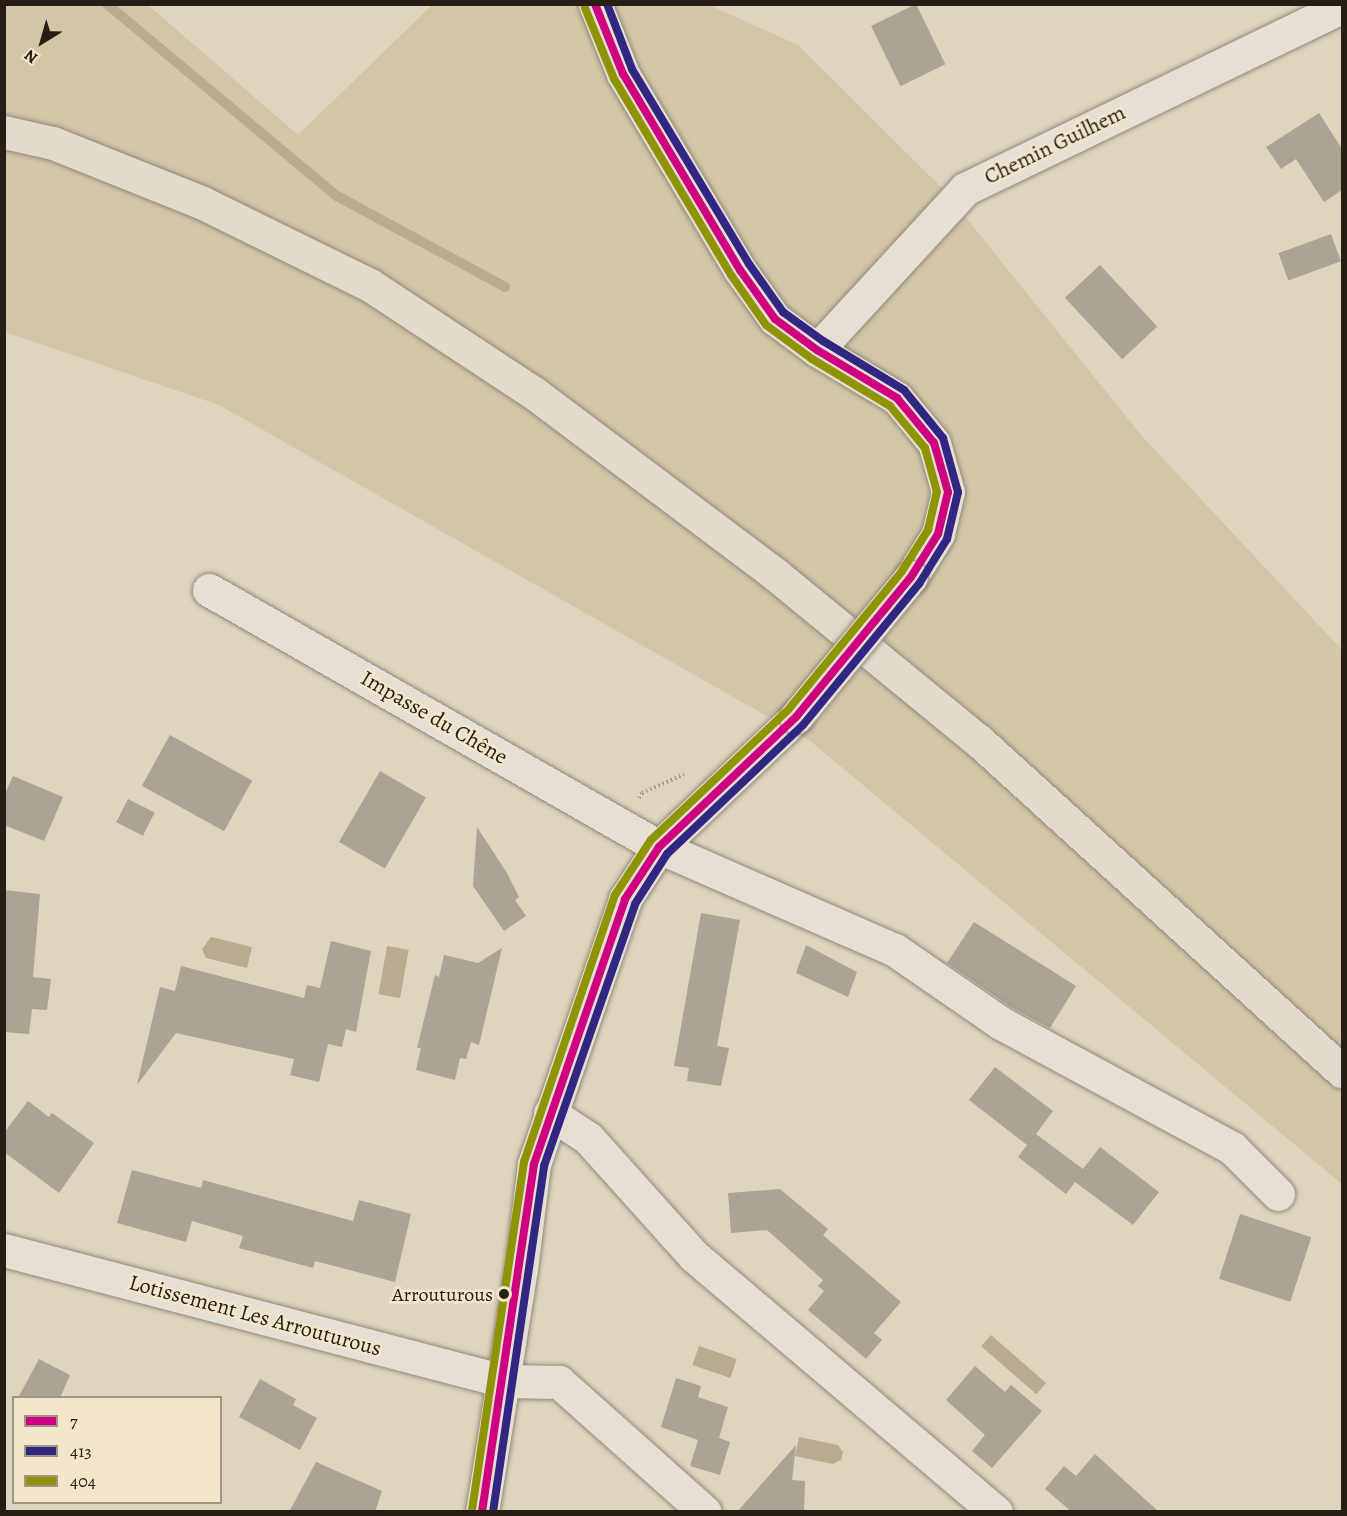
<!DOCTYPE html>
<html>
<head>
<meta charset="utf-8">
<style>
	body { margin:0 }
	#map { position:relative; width:1347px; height:1516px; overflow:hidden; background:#dfd4bd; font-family:Alegreya,serif }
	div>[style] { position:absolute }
	.green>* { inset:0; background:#d4c5a7 }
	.water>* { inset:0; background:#b9ab8f; transform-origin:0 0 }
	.stream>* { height:10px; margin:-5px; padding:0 5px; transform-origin:5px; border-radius:5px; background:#b9ab8f }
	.building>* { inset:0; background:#aba394; transform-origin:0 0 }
	.path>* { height:4px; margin-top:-2px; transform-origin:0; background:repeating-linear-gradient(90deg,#a29d93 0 1.5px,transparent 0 4.5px) }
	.roads { filter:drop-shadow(0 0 2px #90897b) drop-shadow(0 0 2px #90897b) }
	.minor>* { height:33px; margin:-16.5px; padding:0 16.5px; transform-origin:16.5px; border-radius:16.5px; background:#e5dfd4 }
	.major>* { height:33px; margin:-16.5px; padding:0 16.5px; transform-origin:16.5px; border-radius:16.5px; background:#e1dacd }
	.bridges { filter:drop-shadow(0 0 2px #90897b) drop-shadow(0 0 2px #90897b) }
	.minor-bridge>* { height:33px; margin:-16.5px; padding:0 16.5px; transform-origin:16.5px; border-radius:16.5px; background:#e5dfd4 }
	.bus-1>* { height:8px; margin:-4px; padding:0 4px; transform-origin:4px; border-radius:4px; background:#cf007f }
	.bus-2>* { height:8px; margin:-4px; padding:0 4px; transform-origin:4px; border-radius:4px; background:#312783 }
	.bus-3>* { height:8px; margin:-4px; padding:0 4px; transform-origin:4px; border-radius:4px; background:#8f9407 }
	.dots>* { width:16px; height:16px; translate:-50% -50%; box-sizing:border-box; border:3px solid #f3e6cb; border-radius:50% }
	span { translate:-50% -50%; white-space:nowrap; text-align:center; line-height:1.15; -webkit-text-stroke:5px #f3e6cb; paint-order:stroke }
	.bus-label { font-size:20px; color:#261e15 }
	.right { translate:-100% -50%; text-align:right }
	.street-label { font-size:22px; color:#261e15 }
	.frame { position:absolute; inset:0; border:6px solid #261e15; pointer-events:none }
	.legend { position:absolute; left:12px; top:1396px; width:210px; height:108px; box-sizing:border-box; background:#f3e6cb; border:2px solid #a19682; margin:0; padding:8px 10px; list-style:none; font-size:18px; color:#261e15 }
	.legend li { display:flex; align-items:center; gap:12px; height:30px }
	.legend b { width:30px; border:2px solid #a19682 }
	.north { position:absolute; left:12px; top:12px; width:60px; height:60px; -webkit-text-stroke:4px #f3e6cb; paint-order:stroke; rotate:217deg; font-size:16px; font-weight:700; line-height:24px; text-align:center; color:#261e15 }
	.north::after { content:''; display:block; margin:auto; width:21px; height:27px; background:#261e15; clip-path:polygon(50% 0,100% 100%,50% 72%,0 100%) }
</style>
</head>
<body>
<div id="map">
	<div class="green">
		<i style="clip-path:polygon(5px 5px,148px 5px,298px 135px,432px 5px,709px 5px,798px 45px,943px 189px,1141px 435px,1342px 650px,1342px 1184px,809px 740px,219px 405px,5px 332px)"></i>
	</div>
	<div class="water">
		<i style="clip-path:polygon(211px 937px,252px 947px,247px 968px,206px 958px,202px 949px)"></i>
		<i style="left:387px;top:946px;width:22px;height:49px;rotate:10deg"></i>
		<i style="left:991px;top:1335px;width:73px;height:15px;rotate:41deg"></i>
		<i style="left:699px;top:1346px;width:40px;height:20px;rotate:19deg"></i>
		<i style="clip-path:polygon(799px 1437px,838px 1445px,843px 1452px,841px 1460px,833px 1464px,795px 1456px)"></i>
	</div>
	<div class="stream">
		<i style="left:107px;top:4px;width:300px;rotate:39.9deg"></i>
		<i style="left:337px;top:196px;width:191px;rotate:28.4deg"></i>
	</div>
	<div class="building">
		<i style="left:916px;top:4px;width:67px;height:50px;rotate:64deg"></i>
		<i style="clip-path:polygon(1319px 113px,1342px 149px,1342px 190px,1324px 202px,1296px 159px,1281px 169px,1266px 147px)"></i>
		<i style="left:1331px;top:234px;width:29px;height:56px;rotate:70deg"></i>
		<i style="left:1100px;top:265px;width:84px;height:48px;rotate:47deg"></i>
		<i style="left:170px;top:735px;width:94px;height:58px;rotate:29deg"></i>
		<i style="left:380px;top:771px;width:53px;height:82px;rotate:30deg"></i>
		<i style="clip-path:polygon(13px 776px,63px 797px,44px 841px,4px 825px,4px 796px)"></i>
		<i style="left:128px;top:799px;width:30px;height:26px;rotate:27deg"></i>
		<i style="clip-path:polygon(477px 827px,507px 873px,519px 897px,515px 900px,526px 916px,504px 931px,473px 886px)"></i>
		<i style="clip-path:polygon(4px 890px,40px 894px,33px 977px,51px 979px,47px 1010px,32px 1009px,29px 1034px,4px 1032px)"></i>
		<i style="clip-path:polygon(701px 913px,740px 920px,717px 1046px,729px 1048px,721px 1086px,687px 1081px,689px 1068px,674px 1066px)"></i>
		<i style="clip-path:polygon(974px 922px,1076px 986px,1050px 1028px,1011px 1007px,947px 963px)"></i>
		<i style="clip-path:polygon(331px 941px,371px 951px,356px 1032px,346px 1029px,342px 1047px,328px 1044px,319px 1082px,290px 1075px,294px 1059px,176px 1033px,137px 1085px,160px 987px,175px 991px,181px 966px,304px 998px,307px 985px,320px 988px)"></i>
		<i style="clip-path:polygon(806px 945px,857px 972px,848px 997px,796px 973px)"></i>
		<i style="clip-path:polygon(502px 948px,479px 1045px,471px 1042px,466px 1059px,460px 1058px,455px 1080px,416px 1070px,421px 1048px,417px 1048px,435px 975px,439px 977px,444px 955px,478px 963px)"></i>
		<i style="clip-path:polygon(995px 1067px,1053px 1111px,1036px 1134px,1060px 1152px,1083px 1169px,1100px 1147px,1159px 1192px,1133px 1225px,1075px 1182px,1066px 1194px,1018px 1157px,1027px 1145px,969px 1100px)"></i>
		<i style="clip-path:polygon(28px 1101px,49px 1117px,52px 1113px,94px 1143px,59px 1193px,4px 1152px,4px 1133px)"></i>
		<i style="clip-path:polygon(132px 1170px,201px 1188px,203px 1180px,353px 1221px,359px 1200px,411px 1214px,395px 1282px,315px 1261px,313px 1268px,239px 1248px,243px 1236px,192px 1221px,186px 1242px,117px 1223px)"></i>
		<i style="clip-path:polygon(780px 1189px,828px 1229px,823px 1235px,901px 1302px,874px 1333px,882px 1340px,866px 1359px,808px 1310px,824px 1291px,818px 1286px,823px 1280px,767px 1230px,731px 1233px,728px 1193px)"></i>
		<i style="left:1240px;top:1214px;width:75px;height:68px;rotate:18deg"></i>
		<i style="clip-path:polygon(39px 1359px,70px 1375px,60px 1398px,18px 1398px)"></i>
		<i style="clip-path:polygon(975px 1366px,1005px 1392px,1011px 1385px,1042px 1411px,992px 1468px,972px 1451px,985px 1435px,946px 1400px)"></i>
		<i style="clip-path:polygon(676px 1378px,701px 1386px,698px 1397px,728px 1407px,719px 1438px,730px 1442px,720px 1475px,690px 1466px,698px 1440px,661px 1427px)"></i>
		<i style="clip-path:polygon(260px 1379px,296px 1399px,293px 1405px,317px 1418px,300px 1450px,239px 1417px)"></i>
		<i style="clip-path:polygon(796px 1445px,792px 1480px,805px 1481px,804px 1512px,737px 1512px)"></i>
		<i style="clip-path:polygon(1095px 1454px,1159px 1512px,1072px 1512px,1045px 1489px,1064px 1466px,1076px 1476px)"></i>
		<i style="clip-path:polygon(316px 1462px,382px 1491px,375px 1512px,289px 1512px)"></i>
	</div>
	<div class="path">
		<i style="left:639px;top:798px;width:6px;rotate:-59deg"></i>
		<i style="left:642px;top:793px;width:46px;rotate:-24.3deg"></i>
	</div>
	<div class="roads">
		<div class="minor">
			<i style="left:595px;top:4px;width:75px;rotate:68.2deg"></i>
			<i style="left:623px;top:74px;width:228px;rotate:59.2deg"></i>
			<i style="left:740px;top:270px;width:60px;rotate:54.5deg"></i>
			<i style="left:775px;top:319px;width:52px;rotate:36.4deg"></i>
			<i style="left:817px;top:350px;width:93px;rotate:31deg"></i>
			<i style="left:897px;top:398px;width:58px;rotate:50.6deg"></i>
			<i style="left:934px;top:443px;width:51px;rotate:74.1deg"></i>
			<i style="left:948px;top:492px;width:43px;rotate:103.4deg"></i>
			<i style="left:938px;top:534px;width:51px;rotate:122.1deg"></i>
			<i style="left:817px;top:350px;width:219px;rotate:-47.4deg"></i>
			<i style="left:965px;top:189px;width:419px;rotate:-25.8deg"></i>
			<i style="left:209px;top:590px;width:518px;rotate:29.73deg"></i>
			<i style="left:659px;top:847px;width:257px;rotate:23.6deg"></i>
			<i style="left:895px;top:950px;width:129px;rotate:34.6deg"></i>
			<i style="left:1001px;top:1023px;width:263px;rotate:28.4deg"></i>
			<i style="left:1232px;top:1148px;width:65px;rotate:45deg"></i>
			<i style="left:550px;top:1113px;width:45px;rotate:33.3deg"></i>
			<i style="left:588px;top:1138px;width:159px;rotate:48.1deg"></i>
			<i style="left:694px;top:1256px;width:396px;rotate:40.3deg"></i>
			<i style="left:4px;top:1250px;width:517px;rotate:14.68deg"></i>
			<i style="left:504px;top:1381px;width:55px;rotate:1deg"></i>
			<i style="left:559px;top:1382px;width:195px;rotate:41.7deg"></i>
			<i style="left:482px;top:1512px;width:246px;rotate:-80.9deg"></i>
			<i style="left:521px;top:1269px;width:106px;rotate:-82.9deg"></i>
			<i style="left:534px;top:1164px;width:280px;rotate:-71deg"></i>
			<i style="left:625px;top:899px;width:62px;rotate:-56.8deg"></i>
			<i style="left:659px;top:847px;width:189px;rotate:-43.5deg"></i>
		</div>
		<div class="major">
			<i style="left:4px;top:132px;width:50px;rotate:12.7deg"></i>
			<i style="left:53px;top:143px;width:162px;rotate:21.8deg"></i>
			<i style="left:203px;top:203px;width:186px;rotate:26.2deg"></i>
			<i style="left:370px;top:285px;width:196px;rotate:33.4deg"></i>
			<i style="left:534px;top:393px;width:303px;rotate:36.9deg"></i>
			<i style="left:776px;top:575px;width:262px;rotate:39.3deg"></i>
			<i style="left:979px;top:741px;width:491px;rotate:42.3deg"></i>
		</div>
	</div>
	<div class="bridges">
		<div class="minor-bridge">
			<i style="left:796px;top:717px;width:181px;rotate:-50.6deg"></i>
		</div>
	</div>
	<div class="bus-1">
		<i style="left:482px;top:1512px;width:352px;rotate:-81.5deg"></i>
		<i style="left:534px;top:1164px;width:280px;rotate:-71deg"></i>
		<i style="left:625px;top:899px;width:62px;rotate:-56.8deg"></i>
		<i style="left:659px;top:847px;width:189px;rotate:-43.5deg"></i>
		<i style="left:796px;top:717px;width:181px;rotate:-50.6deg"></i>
		<i style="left:911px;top:577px;width:51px;rotate:-57.9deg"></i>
		<i style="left:938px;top:534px;width:43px;rotate:-76.6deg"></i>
		<i style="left:948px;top:492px;width:51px;rotate:-105.9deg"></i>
		<i style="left:934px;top:443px;width:58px;rotate:-129.4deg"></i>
		<i style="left:897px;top:398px;width:93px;rotate:-149deg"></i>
		<i style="left:817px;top:350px;width:52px;rotate:-143.6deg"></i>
		<i style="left:775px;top:319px;width:60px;rotate:-125.5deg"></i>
		<i style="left:740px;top:270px;width:228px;rotate:-120.8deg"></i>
		<i style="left:623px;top:74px;width:75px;rotate:-111.8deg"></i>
	</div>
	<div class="bus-2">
		<i style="left:493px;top:1512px;width:350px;rotate:-81.6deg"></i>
		<i style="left:544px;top:1166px;width:277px;rotate:-70.8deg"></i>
		<i style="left:635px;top:904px;width:59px;rotate:-57.4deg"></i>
		<i style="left:667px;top:854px;width:187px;rotate:-43.5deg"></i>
		<i style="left:803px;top:725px;width:183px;rotate:-50.6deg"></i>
		<i style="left:919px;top:584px;width:53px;rotate:-58.1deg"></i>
		<i style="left:947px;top:539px;width:48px;rotate:-76.8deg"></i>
		<i style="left:958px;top:492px;width:56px;rotate:-105.5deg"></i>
		<i style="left:943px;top:438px;width:62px;rotate:-129.1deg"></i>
		<i style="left:904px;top:390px;width:95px;rotate:-148.8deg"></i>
		<i style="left:823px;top:341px;width:49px;rotate:-144.1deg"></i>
		<i style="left:783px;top:312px;width:59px;rotate:-125.3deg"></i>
		<i style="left:749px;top:264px;width:227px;rotate:-121deg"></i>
		<i style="left:632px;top:69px;width:70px;rotate:-111deg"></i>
	</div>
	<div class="bus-3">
		<i style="left:472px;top:1510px;width:352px;rotate:-81.5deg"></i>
		<i style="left:524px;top:1162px;width:282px;rotate:-71.2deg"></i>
		<i style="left:615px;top:895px;width:66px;rotate:-56.8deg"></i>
		<i style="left:651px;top:840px;width:189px;rotate:-43.5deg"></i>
		<i style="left:788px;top:710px;width:180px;rotate:-50.6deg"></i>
		<i style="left:902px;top:571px;width:49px;rotate:-57.6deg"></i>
		<i style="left:928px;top:530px;width:39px;rotate:-77deg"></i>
		<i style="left:937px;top:492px;width:46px;rotate:-105.3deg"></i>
		<i style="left:925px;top:448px;width:55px;rotate:-129.8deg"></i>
		<i style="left:890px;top:406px;width:91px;rotate:-148.9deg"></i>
		<i style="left:812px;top:359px;width:57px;rotate:-143.5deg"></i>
		<i style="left:766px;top:325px;width:61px;rotate:-125deg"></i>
		<i style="left:731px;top:275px;width:228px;rotate:-120.8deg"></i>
		<i style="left:614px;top:79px;width:77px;rotate:-112.2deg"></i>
	</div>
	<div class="dots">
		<i style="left:504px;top:1294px;background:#261e15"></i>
	</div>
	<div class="bus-label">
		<span class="right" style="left:493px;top:1294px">Arrouturous</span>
	</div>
	<div class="street-label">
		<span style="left:1055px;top:145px;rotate:-26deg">Chemin Guilhem</span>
		<span style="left:434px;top:718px;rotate:30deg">Impasse du Chêne</span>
		<span style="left:255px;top:1316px;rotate:15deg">Lotissement Les Arrouturous</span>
	</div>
	<div class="frame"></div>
	<ul class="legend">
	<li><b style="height:8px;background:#cf007f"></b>7</li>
	<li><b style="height:8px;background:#312783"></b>413</li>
	<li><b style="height:8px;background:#8f9407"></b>404</li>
	</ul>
	<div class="north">N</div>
</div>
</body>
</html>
